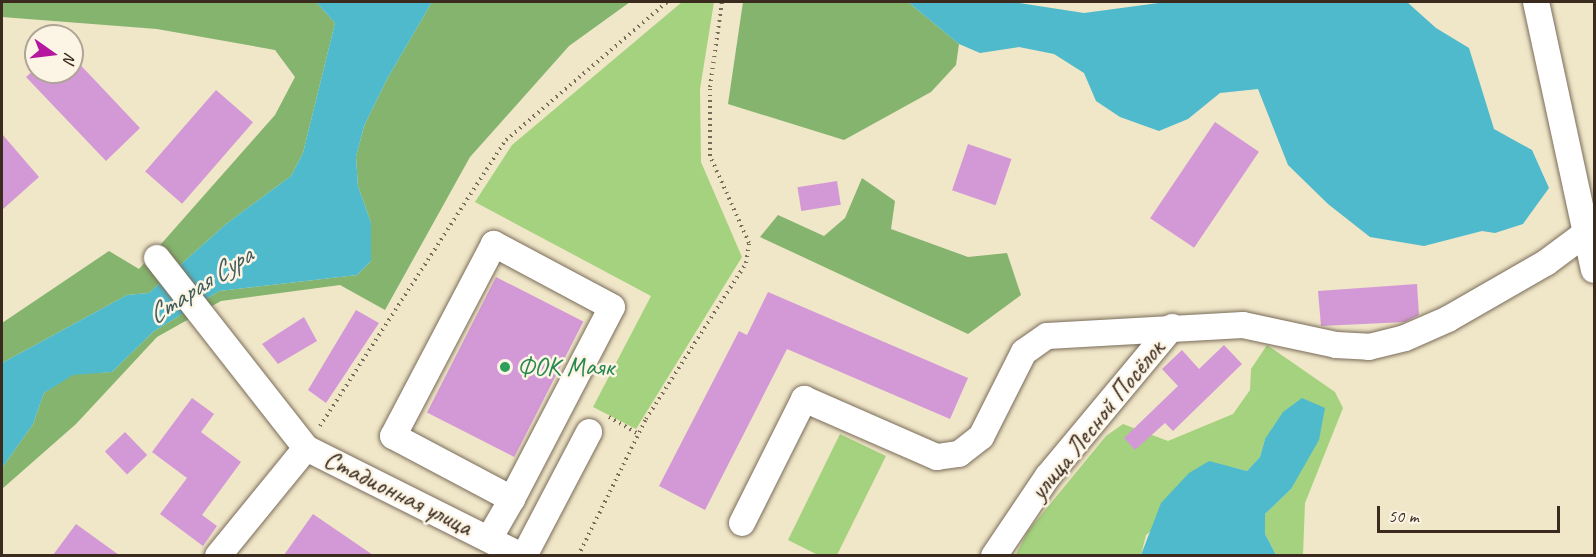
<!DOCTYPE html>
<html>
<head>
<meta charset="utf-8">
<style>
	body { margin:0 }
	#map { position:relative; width:1596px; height:557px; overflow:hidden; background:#f0e6c8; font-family:Caveat,sans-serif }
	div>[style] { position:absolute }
	.green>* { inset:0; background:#a5d27f }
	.forest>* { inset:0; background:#84b46e }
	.water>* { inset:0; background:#4fbacc }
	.building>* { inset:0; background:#d399d6; transform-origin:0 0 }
	.path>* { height:4px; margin-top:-2px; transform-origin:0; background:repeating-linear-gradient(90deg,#7a6c5a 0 1.5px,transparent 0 6px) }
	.roads { filter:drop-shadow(0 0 2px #7a6c5a) drop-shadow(0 0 2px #7a6c5a) }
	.minor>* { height:26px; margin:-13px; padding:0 13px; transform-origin:13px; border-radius:13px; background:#fff }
	.dots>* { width:16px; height:16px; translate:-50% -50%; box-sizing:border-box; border:3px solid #fcf5e5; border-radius:50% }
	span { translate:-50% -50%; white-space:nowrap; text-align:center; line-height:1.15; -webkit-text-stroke:5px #fcf5e5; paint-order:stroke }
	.leisure-label { font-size:26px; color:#27864d }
	.left { translate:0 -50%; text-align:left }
	.street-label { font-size:26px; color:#3b2a1e }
	.water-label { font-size:27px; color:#425c5b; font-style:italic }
	.frame { position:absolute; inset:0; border:3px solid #3b2a1e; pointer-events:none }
	.north { position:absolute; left:24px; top:24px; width:60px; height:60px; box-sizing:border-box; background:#fcf5e5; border:2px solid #afa495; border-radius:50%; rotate:104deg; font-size:16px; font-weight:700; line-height:24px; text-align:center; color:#3b2a1e }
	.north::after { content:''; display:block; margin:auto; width:21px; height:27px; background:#b5179e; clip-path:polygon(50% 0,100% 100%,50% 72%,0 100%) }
	.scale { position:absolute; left:1377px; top:506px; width:183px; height:27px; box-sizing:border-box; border:3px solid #3b2a1e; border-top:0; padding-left:8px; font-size:18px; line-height:21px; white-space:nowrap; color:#3b2a1e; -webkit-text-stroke:4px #fcf5e5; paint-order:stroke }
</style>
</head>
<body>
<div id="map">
	<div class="green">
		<i style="clip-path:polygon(682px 2px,714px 2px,700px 89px,701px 162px,742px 257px,636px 429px,593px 407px,651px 296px,475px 202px,512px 145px)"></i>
		<i style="clip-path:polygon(1267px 345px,1335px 392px,1343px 408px,1305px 503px,1303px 555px,1276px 555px,1265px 534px,1265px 514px,1291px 489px,1265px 439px,1260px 457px,1247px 471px,1231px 467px,1146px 535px,1141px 555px,1015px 556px,1028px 531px,1106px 436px,1123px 424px,1168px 441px,1233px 414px,1250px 390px,1251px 369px)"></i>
		<i style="clip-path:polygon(840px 434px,886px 456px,837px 555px,818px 555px,788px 540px)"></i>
	</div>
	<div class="forest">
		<i style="clip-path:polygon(2px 2px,316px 2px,335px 23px,303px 153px,291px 176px,226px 224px,149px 293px,127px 295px,2px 363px,2px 323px,109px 251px,139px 269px,275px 115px,295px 77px,275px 50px,157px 29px,2px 17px)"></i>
		<i style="clip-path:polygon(432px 2px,630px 2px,569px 46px,470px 157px,385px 310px,340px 285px,221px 301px,157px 337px,76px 424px,2px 489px,2px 468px,33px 424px,44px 393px,72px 374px,112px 372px,153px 332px,219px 291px,357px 275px,371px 261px,371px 223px,358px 186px,356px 157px,364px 126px,387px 79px)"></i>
		<i style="clip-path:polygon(743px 2px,908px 2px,959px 44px,956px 65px,931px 92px,844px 140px,728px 104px)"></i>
		<i style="clip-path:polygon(862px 178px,895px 201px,891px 229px,968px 257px,1007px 253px,1021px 295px,968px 334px,760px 237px,778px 215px,824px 236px,845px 218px)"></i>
	</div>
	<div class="water">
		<i style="clip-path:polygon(316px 2px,432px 2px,387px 79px,364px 126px,356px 157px,358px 186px,371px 223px,371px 261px,357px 275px,219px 291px,153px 332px,112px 372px,73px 375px,44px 393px,33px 424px,2px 468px,2px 363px,127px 295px,149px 293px,226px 224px,291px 176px,303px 153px,335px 23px)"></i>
		<i style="clip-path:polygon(908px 2px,1012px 2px,1084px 13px,1166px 2px,1407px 2px,1436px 28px,1469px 48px,1494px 129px,1532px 150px,1549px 188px,1523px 224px,1495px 233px,1482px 231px,1424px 246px,1370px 237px,1328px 204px,1288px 165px,1258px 89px,1220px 93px,1188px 119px,1159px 131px,1120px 117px,1096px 101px,1084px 73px,1054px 54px,1019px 47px,980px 53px,959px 44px)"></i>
		<i style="clip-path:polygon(1302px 398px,1325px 408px,1319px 440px,1291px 489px,1265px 514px,1265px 534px,1276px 555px,1141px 555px,1161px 503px,1189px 473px,1209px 461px,1247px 471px,1260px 457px,1265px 439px,1283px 412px)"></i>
	</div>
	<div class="building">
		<i style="clip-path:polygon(72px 56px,140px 128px,106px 161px,26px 77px,36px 68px,36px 72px,72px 72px)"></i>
		<i style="left:216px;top:90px;width:49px;height:108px;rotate:41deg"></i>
		<i style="left:1215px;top:122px;width:53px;height:116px;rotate:34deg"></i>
		<i style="clip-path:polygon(2px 134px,39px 177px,2px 210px)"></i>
		<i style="left:968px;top:144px;width:46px;height:49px;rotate:19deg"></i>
		<i style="left:837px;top:181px;width:24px;height:40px;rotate:81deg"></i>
		<i style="left:496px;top:277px;width:98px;height:152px;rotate:27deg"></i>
		<i style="clip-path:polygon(1417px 284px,1419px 315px,1405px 322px,1321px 326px,1318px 291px)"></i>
		<i style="clip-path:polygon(768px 292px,968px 378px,950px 419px,787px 349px,705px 510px,659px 486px,739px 331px,747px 335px)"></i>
		<i style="clip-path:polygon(356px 310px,379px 323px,326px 403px,308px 390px)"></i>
		<i style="clip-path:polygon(304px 317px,317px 341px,278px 364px,262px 344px)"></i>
		<i style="clip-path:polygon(1224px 345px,1242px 364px,1173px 431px,1165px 423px,1135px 450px,1124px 438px,1178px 386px,1162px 369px,1182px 350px,1199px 369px)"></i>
		<i style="clip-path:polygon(192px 398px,214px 414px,201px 432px,241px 462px,202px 515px,217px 526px,203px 546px,160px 514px,187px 478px,152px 452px)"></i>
		<i style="left:125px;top:432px;width:32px;height:28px;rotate:46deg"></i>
		<i style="clip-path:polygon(313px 514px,373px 555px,284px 555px)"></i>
		<i style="clip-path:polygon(76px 524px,119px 555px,53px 555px)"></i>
	</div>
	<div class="path">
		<i style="left:609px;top:417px;width:34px;rotate:30deg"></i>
		<i style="left:320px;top:426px;width:341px;rotate:-57deg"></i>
		<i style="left:506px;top:140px;width:212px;rotate:-40.6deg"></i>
		<i style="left:578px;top:556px;width:153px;rotate:-63.6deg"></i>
		<i style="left:646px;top:419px;width:185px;rotate:-57.3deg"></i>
		<i style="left:746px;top:263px;width:20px;rotate:-81deg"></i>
		<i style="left:749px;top:243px;width:95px;rotate:-114.1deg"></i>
		<i style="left:710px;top:156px;width:69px;rotate:-90deg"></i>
		<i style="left:710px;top:87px;width:86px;rotate:-82deg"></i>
	</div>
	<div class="roads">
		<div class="minor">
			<i style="left:1536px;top:2px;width:274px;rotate:77.8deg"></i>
			<i style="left:157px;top:258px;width:241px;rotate:51.9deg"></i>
			<i style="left:306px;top:448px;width:241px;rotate:26.6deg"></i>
			<i style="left:742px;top:523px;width:139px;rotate:-63.4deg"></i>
			<i style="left:804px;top:399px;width:145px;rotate:23.6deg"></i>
			<i style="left:937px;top:457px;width:22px;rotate:-8deg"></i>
			<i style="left:959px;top:454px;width:28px;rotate:-38deg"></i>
			<i style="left:981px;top:437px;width:95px;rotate:-63.2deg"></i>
			<i style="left:1024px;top:352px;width:28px;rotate:-35deg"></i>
			<i style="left:1047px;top:336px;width:196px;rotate:-3.2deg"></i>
			<i style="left:1243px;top:325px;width:95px;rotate:12.1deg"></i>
			<i style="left:1336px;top:345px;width:33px;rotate:3deg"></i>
			<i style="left:1369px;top:347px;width:37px;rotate:-14deg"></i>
			<i style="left:1405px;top:338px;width:47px;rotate:-23.8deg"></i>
			<i style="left:1448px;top:319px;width:114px;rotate:-29.9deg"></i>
			<i style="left:1547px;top:262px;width:49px;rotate:-36.6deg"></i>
			<i style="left:489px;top:539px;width:46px;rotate:-60.1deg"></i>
			<i style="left:512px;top:499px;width:216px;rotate:-62.5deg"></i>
			<i style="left:612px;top:307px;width:134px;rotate:-151.9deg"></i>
			<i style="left:494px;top:244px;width:217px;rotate:117.7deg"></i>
			<i style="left:393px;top:436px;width:135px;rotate:27.9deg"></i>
			<i style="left:218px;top:556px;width:139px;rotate:-50.8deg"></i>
			<i style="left:524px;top:556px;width:140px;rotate:-62.3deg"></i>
			<i style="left:994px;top:556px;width:97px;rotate:-56deg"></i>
			<i style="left:1048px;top:476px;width:194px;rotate:-50.2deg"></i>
		</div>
	</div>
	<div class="dots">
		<i style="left:505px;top:367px;background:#2e9e5b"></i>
	</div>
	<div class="leisure-label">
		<span class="left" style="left:517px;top:367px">ФОК Маяк</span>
	</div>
	<div class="street-label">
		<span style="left:1097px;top:420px;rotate:-51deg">улица Лесной Посёлок</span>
		<span style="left:398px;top:493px;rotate:26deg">Стадионная улица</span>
	</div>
	<div class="water-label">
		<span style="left:200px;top:285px;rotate:-33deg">Старая Сура</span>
	</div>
	<div class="frame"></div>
	<div class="north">N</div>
	<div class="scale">50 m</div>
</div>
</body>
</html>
